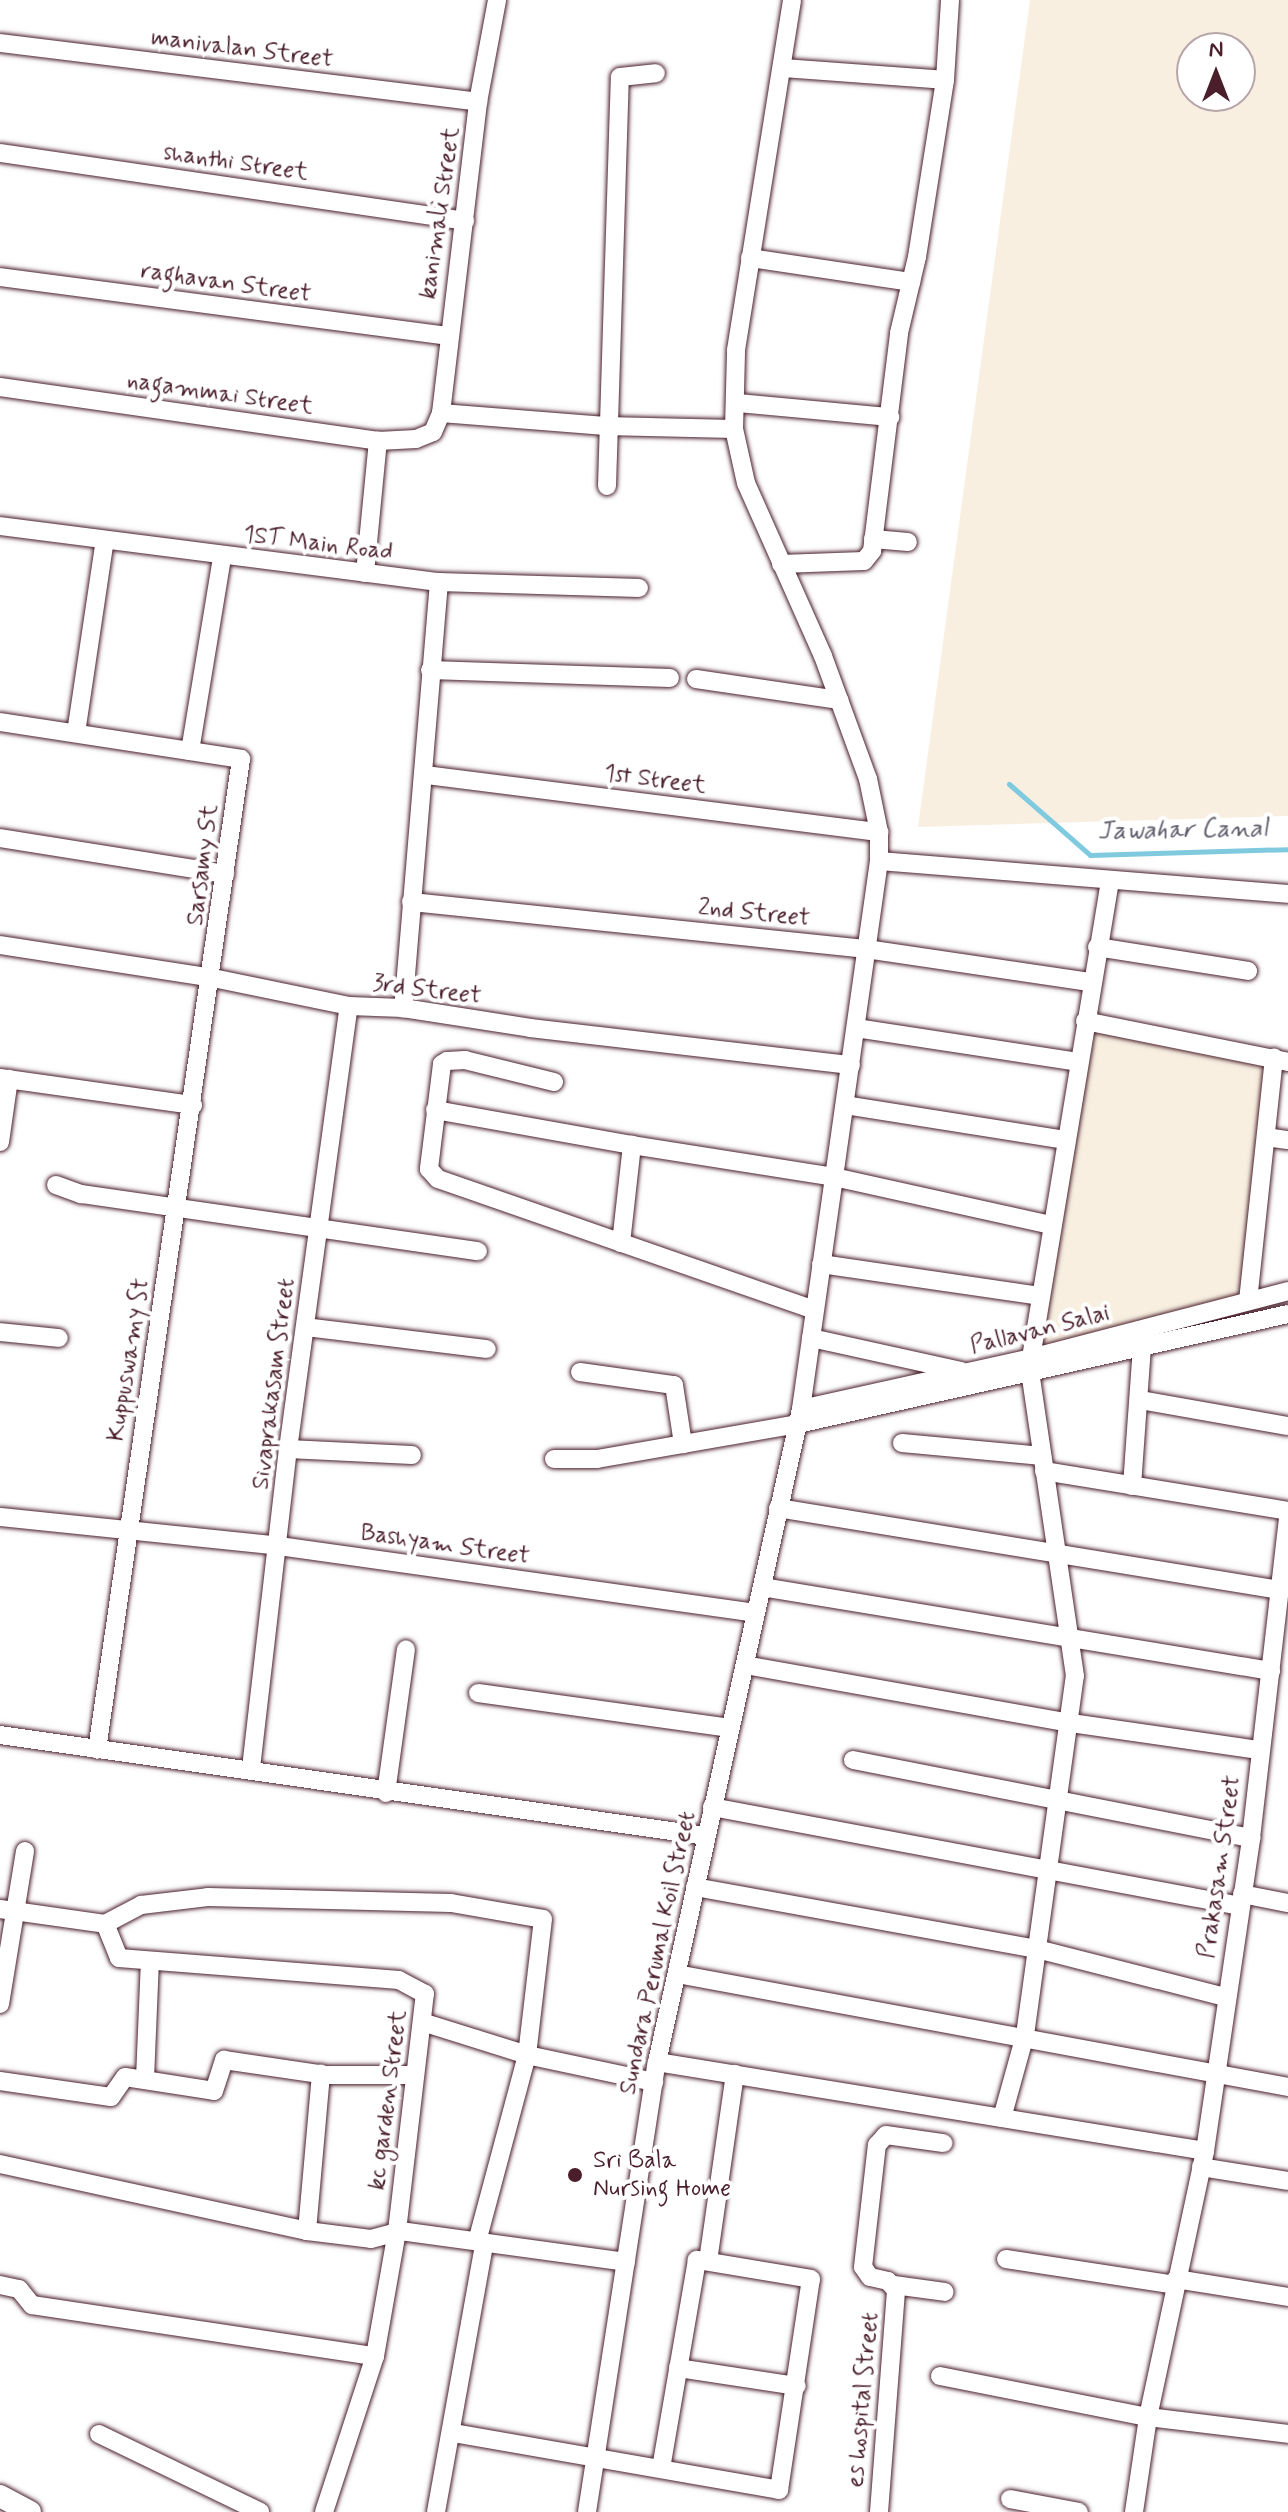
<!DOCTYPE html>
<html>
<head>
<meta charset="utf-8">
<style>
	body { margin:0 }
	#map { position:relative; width:1288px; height:2512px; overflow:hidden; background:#fff; font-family:Mynerve,sans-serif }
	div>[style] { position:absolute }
	.built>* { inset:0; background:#f8efe1 }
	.stream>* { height:5px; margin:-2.5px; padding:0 2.5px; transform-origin:2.5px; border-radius:2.5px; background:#7fcadf }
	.roads { filter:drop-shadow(0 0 2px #4a1f2b) drop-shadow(0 0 2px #4a1f2b) }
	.minor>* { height:18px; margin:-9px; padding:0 9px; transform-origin:9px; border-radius:9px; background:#fff }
	.major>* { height:22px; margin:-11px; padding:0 11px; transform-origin:11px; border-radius:11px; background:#fff }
	.dots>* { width:22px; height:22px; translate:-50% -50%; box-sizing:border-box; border:4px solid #fff; border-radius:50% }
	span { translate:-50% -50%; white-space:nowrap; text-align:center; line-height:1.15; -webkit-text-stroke:8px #fff; paint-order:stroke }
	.street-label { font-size:24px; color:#4a1f2b }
	.poi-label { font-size:24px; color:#4a1f2b }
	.left { translate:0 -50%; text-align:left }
	.water-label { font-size:26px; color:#5d5b6a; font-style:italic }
	.north { position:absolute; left:1176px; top:32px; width:80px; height:80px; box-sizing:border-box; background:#fff; border:2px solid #b7a5aa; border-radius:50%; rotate:0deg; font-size:22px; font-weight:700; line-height:32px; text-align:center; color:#4a1f2b }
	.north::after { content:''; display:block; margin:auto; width:28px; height:36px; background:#4a1f2b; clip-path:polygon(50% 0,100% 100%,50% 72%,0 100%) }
</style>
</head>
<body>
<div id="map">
	<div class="built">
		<i style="clip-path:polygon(evenodd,1030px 0,1288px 0,1288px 816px,918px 827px,1030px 0,1240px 48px,1240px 96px,1192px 96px,1192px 48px,1240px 48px)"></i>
		<i style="clip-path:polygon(1090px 1025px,1274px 1057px,1245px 1296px,1038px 1352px)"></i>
	</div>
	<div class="stream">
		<i style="left:1009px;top:784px;width:108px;rotate:41.2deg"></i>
		<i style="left:1090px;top:855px;width:198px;rotate:-1.7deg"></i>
	</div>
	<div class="roads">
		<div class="minor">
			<i style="left:0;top:43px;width:482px;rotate:7deg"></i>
			<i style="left:782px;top:68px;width:163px;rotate:4.2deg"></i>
			<i style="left:0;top:153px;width:470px;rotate:8.3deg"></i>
			<i style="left:750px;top:258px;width:163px;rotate:8.5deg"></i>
			<i style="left:0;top:277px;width:450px;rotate:7.5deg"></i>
			<i style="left:0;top:387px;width:382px;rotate:8.1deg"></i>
			<i style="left:378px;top:441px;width:38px;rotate:-3deg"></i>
			<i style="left:416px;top:439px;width:18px;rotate:-22deg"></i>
			<i style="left:433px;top:432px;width:21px;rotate:-67deg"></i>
			<i style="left:441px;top:413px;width:313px;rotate:-83.2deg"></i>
			<i style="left:478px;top:102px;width:104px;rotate:-79.4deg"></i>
			<i style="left:738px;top:403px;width:153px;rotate:5.3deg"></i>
			<i style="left:441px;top:413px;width:165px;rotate:4.5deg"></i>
			<i style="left:605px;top:426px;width:129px;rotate:1.3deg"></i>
			<i style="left:607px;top:486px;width:409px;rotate:-88.2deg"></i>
			<i style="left:620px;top:77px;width:36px;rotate:-6deg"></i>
			<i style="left:0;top:526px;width:443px;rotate:7.3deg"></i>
			<i style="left:439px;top:582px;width:428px;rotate:94.8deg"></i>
			<i style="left:873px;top:539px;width:35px;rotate:5deg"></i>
			<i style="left:781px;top:564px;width:83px;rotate:-2.1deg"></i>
			<i style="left:864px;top:561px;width:13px;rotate:-51deg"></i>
			<i style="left:872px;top:551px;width:220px;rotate:-82.9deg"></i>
			<i style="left:899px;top:333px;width:78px;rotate:-76.7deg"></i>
			<i style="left:917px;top:257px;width:179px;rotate:-81deg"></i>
			<i style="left:945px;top:80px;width:80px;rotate:-86.4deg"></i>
			<i style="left:365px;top:573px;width:133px;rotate:-84.4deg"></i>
			<i style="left:439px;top:582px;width:200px;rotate:1.7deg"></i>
			<i style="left:430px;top:670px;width:240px;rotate:1.9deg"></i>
			<i style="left:696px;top:679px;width:145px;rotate:8.4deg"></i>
			<i style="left:0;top:722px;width:244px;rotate:8.7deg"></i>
			<i style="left:241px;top:759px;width:1001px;rotate:98.27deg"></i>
			<i style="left:76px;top:733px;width:195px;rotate:-81.5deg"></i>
			<i style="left:190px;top:751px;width:197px;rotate:-80.6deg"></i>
			<i style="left:426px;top:775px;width:457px;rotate:7.2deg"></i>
			<i style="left:0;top:838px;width:228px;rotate:9.1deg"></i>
			<i style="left:879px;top:861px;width:410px;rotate:4.6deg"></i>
			<i style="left:411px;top:902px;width:457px;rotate:5.9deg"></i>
			<i style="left:866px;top:949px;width:226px;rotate:8.4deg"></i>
			<i style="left:0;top:945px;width:216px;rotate:8.8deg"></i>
			<i style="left:213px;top:978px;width:139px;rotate:11.6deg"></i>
			<i style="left:349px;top:1006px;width:54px;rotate:2.1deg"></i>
			<i style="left:403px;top:1008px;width:129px;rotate:8.9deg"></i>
			<i style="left:530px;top:1028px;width:323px;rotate:6.6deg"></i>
			<i style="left:1097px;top:947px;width:153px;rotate:9deg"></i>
			<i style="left:1085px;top:1021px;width:207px;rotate:11.4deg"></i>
			<i style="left:856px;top:1028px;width:226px;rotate:8.7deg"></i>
			<i style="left:0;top:1078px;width:195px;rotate:8deg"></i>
			<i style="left:554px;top:1082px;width:92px;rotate:-166.1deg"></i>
			<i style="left:465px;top:1060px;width:18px;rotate:177deg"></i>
			<i style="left:447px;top:1061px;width:6px;rotate:149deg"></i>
			<i style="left:442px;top:1064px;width:106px;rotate:97.1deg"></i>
			<i style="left:429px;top:1169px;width:13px;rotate:48deg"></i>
			<i style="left:438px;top:1179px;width:398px;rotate:19.2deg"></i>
			<i style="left:845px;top:1105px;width:223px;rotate:9deg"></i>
			<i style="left:435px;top:1110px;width:200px;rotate:10.1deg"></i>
			<i style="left:1266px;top:1137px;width:22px;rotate:8deg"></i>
			<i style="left:0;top:1142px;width:64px;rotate:-81.9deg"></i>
			<i style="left:56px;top:1185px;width:27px;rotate:20deg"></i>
			<i style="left:81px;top:1194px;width:401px;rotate:8.2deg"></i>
			<i style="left:621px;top:1243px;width:99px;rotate:-83.6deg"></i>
			<i style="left:632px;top:1145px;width:205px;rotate:9deg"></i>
			<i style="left:834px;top:1177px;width:221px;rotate:12.5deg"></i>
			<i style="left:821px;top:1264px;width:221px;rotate:8.3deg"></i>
			<i style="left:1248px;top:1301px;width:245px;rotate:-83.9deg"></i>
			<i style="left:305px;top:1327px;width:183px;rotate:6.9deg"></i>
			<i style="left:0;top:1332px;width:59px;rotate:5.8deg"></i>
			<i style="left:811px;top:1338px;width:154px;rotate:12.4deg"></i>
			<i style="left:1031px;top:1358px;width:483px;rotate:-80.6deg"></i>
			<i style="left:580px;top:1372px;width:95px;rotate:7.9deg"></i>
			<i style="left:674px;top:1385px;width:60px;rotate:81.3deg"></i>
			<i style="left:1140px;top:1400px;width:150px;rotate:10deg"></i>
			<i style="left:801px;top:1409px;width:236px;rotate:-12.5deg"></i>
			<i style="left:1031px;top:1358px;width:266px;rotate:-14.6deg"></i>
			<i style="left:902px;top:1443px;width:141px;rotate:5.3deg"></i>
			<i style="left:288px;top:1449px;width:124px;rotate:2.8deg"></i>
			<i style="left:554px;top:1459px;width:43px"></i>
			<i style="left:597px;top:1459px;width:204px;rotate:-9.9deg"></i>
			<i style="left:798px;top:1424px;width:502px;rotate:-12.65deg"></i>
			<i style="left:1044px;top:1471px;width:247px;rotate:9.3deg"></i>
			<i style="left:1132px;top:1486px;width:139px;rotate:-85.9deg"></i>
			<i style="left:778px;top:1508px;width:509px;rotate:9.28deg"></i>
			<i style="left:0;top:1517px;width:281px;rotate:5.9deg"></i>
			<i style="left:279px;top:1546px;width:481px;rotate:8deg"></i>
			<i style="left:762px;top:1587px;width:516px;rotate:9.37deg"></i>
			<i style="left:745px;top:1665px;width:331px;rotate:10.1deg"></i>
			<i style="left:1071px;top:1723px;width:190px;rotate:8.2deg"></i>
			<i style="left:478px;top:1693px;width:253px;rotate:7.9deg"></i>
			<i style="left:0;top:1735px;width:713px;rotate:8.14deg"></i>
			<i style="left:853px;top:1760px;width:406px;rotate:11.1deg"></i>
			<i style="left:251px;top:1768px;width:321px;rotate:-83.4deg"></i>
			<i style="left:288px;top:1449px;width:447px;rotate:-82.2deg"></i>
			<i style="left:386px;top:1793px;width:145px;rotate:-82.1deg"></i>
			<i style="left:712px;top:1807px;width:537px;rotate:10.62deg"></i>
			<i style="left:695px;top:1887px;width:348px;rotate:10.3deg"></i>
			<i style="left:1037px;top:1949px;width:195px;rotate:14.3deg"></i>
			<i style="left:1242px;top:1894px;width:47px;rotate:11.1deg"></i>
			<i style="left:0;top:1909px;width:106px;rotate:8.1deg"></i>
			<i style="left:677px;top:1974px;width:621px;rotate:10.48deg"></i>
			<i style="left:0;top:2004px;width:155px;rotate:-80.7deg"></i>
			<i style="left:422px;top:2022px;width:110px;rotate:17.4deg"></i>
			<i style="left:527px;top:2055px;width:193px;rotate:105deg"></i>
			<i style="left:657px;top:2062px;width:555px;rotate:9.22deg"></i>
			<i style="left:145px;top:2079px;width:118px;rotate:-87.6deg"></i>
			<i style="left:0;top:2081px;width:112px;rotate:8.2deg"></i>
			<i style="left:111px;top:2097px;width:24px;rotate:-55deg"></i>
			<i style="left:125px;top:2077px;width:90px;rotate:8.9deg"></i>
			<i style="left:214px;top:2091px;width:33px;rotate:-72deg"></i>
			<i style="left:224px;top:2060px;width:102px;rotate:8.4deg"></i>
			<i style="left:325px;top:2075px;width:88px"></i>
			<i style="left:1002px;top:2118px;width:86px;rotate:-74.5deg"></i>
			<i style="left:1025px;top:2035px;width:362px;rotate:-82.1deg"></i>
			<i style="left:1075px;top:1676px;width:307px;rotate:-98.4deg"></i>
			<i style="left:0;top:2164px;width:314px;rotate:12.3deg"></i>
			<i style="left:307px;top:2231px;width:64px;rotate:7.1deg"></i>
			<i style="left:371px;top:2239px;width:30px;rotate:-15deg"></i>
			<i style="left:400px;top:2231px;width:228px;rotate:7.8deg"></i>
			<i style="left:1201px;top:2167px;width:88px;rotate:9.1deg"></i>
			<i style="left:307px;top:2231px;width:158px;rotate:-84.9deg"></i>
			<i style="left:1006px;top:2259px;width:171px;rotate:8.7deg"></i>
			<i style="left:708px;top:2261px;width:189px;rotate:-81.8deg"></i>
			<i style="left:1176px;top:2279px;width:113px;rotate:9.1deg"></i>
			<i style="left:0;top:2285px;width:19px;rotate:12deg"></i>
			<i style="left:19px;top:2289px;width:21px;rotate:51deg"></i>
			<i style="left:32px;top:2305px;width:347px;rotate:8.5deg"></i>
			<i style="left:894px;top:2285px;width:51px;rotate:7.8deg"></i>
			<i style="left:678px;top:2368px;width:120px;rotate:8.6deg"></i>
			<i style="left:940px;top:2376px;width:212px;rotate:11.2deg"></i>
			<i style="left:1148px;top:2417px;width:141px;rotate:6.9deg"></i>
			<i style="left:453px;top:2433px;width:331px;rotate:9.9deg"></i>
			<i style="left:779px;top:2490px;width:213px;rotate:-81.4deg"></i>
			<i style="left:811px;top:2279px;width:116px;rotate:-170.5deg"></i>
			<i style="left:697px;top:2260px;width:211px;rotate:99.8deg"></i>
			<i style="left:99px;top:2434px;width:179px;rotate:25.8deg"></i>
			<i style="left:1010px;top:2499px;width:70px;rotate:10.7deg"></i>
			<i style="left:324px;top:2512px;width:164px;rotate:-71.9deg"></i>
			<i style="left:375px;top:2356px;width:127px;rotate:-80deg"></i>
			<i style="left:397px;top:2231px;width:239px;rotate:-83.3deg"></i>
			<i style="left:425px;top:1994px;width:30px;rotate:-152deg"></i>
			<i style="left:399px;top:1980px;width:281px;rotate:-175.5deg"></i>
			<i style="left:119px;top:1958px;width:37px;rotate:-112deg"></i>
			<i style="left:105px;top:1924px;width:41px;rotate:-27.8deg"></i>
			<i style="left:141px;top:1905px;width:67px;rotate:-6.8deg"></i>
			<i style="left:208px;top:1897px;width:243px;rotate:1.4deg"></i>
			<i style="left:451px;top:1903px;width:93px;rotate:9.9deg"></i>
			<i style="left:543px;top:1919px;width:137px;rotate:96.7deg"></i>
			<i style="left:527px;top:2055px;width:130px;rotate:12deg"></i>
			<i style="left:436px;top:2512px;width:271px;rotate:-79.8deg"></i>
			<i style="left:587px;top:2512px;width:455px;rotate:-81.2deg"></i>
			<i style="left:657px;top:2062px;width:669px;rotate:-77.56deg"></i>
			<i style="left:801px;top:1409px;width:554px;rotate:-81.9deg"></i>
			<i style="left:879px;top:861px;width:29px;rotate:-90deg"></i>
			<i style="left:879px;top:832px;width:54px;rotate:-101.7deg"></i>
			<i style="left:868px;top:779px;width:131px;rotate:-110.1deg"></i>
			<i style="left:823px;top:656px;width:189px;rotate:-114deg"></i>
			<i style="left:746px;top:483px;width:55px;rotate:-102.5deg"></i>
			<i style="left:734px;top:429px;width:79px;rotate:-88.5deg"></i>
			<i style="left:736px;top:350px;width:354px;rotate:-80.9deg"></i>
			<i style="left:879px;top:2512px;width:223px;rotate:-85.6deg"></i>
			<i style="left:896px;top:2290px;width:12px;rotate:-132deg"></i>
			<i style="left:888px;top:2281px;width:18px;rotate:-167deg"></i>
			<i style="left:870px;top:2277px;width:12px;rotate:-125deg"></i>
			<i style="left:863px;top:2267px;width:123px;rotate:-83.5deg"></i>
			<i style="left:877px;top:2145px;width:13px;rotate:-48deg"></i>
			<i style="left:886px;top:2135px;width:58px;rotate:8deg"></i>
			<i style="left:1134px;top:2512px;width:96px;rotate:-81.6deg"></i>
			<i style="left:1148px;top:2417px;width:272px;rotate:-77.9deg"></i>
			<i style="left:1205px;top:2151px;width:316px;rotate:-81.6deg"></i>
			<i style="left:1251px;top:1838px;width:320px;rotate:-83.4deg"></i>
		</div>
		<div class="major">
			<i style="left:0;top:2496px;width:34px;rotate:28deg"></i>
		</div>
	</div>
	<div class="dots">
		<i style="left:575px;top:2175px;background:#4a1f2b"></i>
	</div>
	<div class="street-label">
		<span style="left:242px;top:49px;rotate:7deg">manivalan Street</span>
		<span style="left:236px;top:163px;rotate:8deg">shanthi Street</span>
		<span style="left:440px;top:213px;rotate:-82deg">kanimali Street</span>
		<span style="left:226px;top:283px;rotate:8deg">raghavan Street</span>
		<span style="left:220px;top:394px;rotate:8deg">nagammai Street</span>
		<span style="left:318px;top:544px;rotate:7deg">1ST Main Road</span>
		<span style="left:655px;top:780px;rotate:7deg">1st Street</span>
		<span style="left:203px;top:865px;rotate:-83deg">Sarsamy St</span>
		<span style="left:754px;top:913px;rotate:6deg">2nd Street</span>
		<span style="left:427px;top:990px;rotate:7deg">3rd Street</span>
		<span style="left:1040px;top:1330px;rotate:-14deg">Pallavan Salai</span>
		<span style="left:129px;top:1360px;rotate:-81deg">Kuppuswamy St</span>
		<span style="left:274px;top:1384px;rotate:-83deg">Sivaprakasam Street</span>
		<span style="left:445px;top:1545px;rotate:8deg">Bashyam Street</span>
		<span style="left:1220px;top:1867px;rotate:-82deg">Prakasam Street</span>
		<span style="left:658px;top:1953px;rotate:-78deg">Sundara Perumal Koil Street</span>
		<span style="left:388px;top:2100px;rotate:-83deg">kc garden Street</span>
		<span style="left:863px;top:2400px;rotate:-85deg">es hospital Street</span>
	</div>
	<div class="poi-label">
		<span class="left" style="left:593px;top:2175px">Sri Bala<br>Nursing Home</span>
	</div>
	<div class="water-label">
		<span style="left:1183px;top:831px;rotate:-1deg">Jawahar Canal</span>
	</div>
	<div class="north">N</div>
</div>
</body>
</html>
